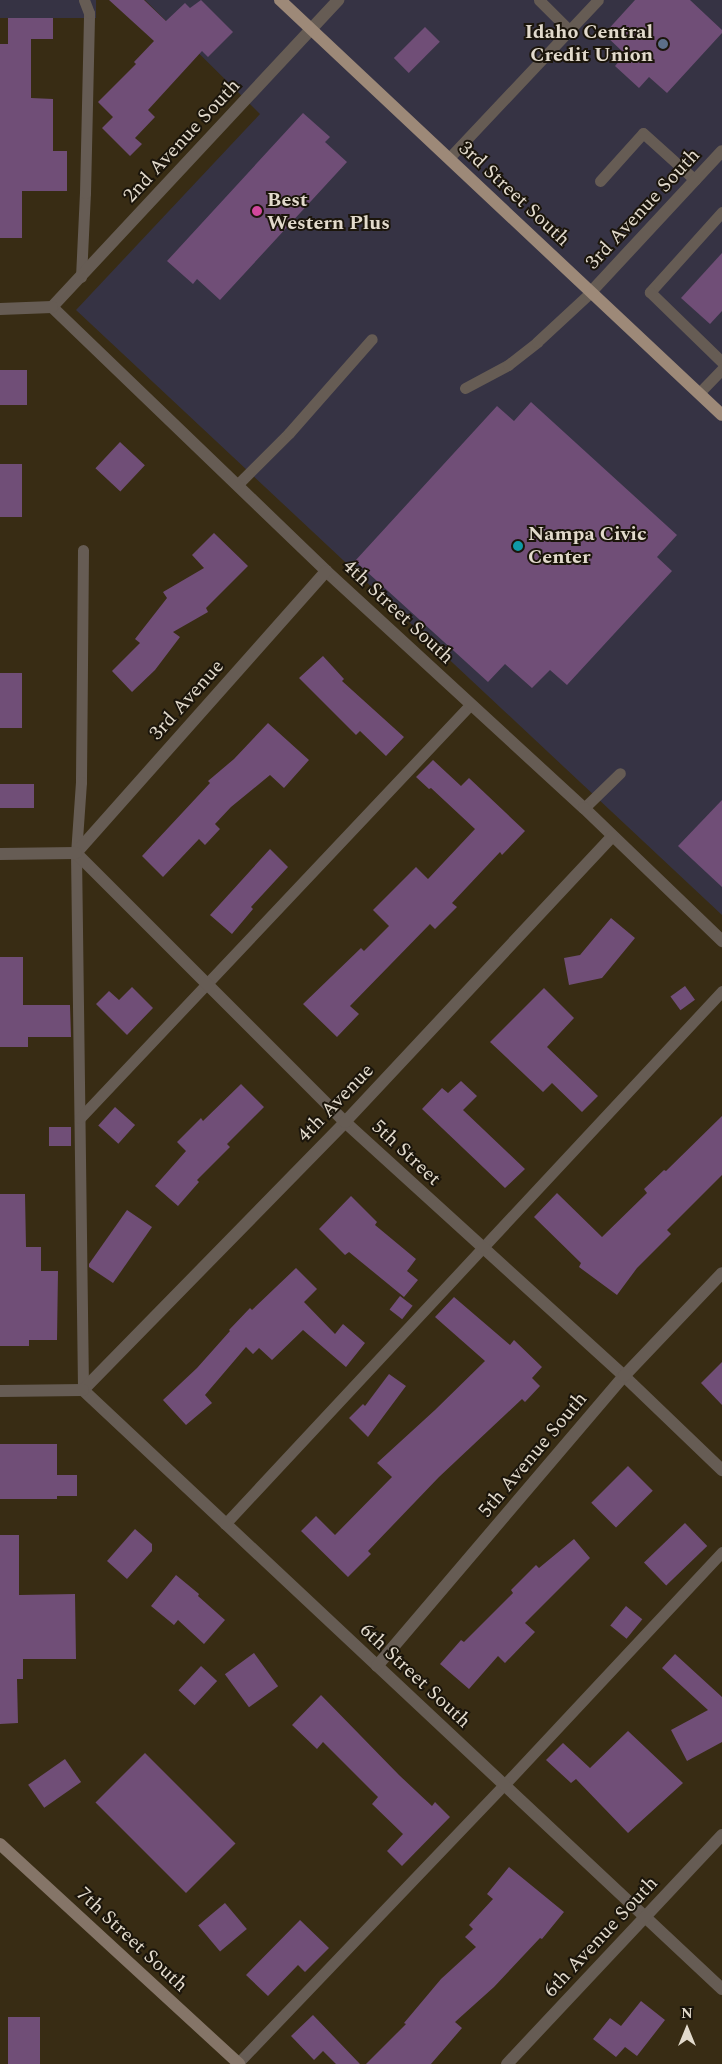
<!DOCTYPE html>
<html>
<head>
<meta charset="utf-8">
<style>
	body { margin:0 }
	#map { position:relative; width:722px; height:2064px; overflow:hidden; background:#382c14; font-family:Spectral,serif }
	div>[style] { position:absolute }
	.commercial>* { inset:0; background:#363344; transform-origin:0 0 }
	.building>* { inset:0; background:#704e77; transform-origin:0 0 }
	.service>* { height:11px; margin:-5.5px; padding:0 5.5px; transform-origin:5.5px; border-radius:5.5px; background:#665c54 }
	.minor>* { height:12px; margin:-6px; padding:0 6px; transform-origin:6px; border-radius:6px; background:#665c54 }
	.secondary>* { height:12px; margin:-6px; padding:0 6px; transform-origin:6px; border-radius:6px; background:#857568 }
	.primary>* { height:12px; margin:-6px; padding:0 6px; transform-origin:6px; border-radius:6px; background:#9d8978 }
	.dots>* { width:14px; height:14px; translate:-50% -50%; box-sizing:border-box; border:2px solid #1b150b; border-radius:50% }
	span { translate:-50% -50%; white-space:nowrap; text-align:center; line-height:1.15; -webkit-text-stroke:4px #1b150b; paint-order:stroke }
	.poi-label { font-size:20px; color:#e2dacc; font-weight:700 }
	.right { translate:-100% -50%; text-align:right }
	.left { translate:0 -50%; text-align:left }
	.street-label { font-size:20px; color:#e2dacc }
	.north { position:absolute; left:662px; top:2004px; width:50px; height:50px; -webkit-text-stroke:4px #1b150b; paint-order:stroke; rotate:0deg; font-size:14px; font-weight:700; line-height:20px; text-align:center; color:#e2dacc }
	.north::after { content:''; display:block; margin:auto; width:18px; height:22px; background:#e2dacc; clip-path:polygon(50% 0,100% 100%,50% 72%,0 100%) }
</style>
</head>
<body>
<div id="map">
	<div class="commercial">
		<i style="left:0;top:0;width:96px;height:18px"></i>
		<i style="clip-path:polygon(145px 0,722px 0,722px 915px,76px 310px,260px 114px)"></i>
	</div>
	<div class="building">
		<i style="clip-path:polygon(109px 0,144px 0,166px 21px,185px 3px,190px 8px,201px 0,233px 32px,208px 57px,202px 51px,148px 110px,155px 117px,135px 138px,142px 144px,130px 156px,102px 128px,113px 117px,98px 102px,136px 64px,134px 62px,154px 41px)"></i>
		<i style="clip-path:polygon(635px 0,690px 0,722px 30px,722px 33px,667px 93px,649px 77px,639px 88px,615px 66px,625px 54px,604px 34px)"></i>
		<i style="clip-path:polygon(8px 18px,53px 18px,53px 39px,31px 39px,31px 98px,53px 99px,53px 151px,67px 151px,67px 191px,22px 191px,22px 238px,0 238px,0 44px,8px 44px)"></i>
		<i style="left:425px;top:27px;width:21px;height:44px;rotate:45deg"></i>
		<i style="clip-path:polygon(303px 113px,330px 137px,325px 142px,347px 162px,220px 300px,197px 279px,193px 284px,167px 261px)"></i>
		<i style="clip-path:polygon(722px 253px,722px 311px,710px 324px,681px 298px)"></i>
		<i style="left:0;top:370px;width:27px;height:35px"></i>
		<i style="clip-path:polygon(531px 402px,677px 535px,657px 557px,672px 571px,567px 685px,550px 670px,532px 688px,505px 664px,488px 682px,355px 561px,497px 406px,514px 421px)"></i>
		<i style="left:120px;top:442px;width:34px;height:36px;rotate:43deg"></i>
		<i style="left:0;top:464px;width:22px;height:53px"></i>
		<i style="clip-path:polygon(214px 533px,248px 566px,206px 608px,208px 612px,173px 632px,180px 637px,155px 670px,132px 692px,112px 671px,140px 643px,135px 639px,167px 598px,163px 592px,204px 568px,192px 555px)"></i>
		<i style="clip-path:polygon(323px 656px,344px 679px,342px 681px,404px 737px,386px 756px,360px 731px,356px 735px,299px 678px)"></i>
		<i style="left:0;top:673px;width:22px;height:55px"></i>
		<i style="clip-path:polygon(268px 723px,309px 760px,284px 788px,270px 775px,231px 807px,215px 824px,220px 829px,205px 845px,199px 839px,163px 877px,142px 856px,210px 783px,208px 781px,234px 759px)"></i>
		<i style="clip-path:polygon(433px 760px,461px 786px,469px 778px,525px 831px,502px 855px,500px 852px,452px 903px,457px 907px,435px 929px,430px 924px,350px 1006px,359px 1014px,337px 1037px,303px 1004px,361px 948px,364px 951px,389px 926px,373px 910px,416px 867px,428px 879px,475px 829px,431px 788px,429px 789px,416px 777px)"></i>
		<i style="left:0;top:784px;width:34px;height:24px"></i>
		<i style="clip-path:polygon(722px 800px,722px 887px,678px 846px)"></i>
		<i style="clip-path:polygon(270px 849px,288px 867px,251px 907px,253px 909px,232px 934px,210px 915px)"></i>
		<i style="clip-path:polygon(611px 918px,635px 938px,602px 978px,569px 985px,564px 958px,580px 955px)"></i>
		<i style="clip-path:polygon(0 957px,23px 957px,23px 1005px,70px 1005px,71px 1037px,28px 1037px,28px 1047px,0 1047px)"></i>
		<i style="left:685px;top:986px;width:17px;height:18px;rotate:54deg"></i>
		<i style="clip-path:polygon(132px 987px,153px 1008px,127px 1035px,96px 1004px,109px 991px,119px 1000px)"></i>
		<i style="clip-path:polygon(544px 988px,574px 1018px,547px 1047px,598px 1096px,582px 1112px,552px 1083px,543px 1092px,490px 1042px)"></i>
		<i style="clip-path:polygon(461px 1081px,477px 1096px,463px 1110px,525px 1169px,505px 1188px,422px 1109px,442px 1088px,448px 1093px)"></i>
		<i style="clip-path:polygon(241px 1084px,264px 1107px,227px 1144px,230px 1147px,197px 1180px,199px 1182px,178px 1206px,155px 1186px,186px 1151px,177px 1142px,201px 1118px,203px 1121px)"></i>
		<i style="left:115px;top:1107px;width:27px;height:25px;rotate:42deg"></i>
		<i style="clip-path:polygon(722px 1116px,722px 1175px,667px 1230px,671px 1234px,637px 1268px,617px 1295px,579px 1267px,581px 1263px,534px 1217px,557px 1193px,602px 1237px,647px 1193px,644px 1189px,664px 1170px,666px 1171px)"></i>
		<i style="left:49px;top:1127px;width:22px;height:19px"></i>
		<i style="clip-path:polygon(0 1194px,25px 1194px,26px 1247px,41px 1247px,41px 1271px,58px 1271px,57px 1340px,29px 1340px,29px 1346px,0 1346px)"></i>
		<i style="clip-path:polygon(351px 1196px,377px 1222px,375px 1225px,416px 1259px,407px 1271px,418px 1280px,404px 1297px,349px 1252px,345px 1255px,319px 1229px)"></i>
		<i style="clip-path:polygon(127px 1210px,152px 1227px,113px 1283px,89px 1267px,89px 1264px)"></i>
		<i style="clip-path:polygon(296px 1268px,317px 1289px,304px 1302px,335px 1334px,343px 1324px,365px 1343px,346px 1367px,303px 1330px,272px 1360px,259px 1348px,253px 1354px,246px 1347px,205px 1395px,212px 1403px,186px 1425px,163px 1400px,197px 1368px,230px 1331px,229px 1330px,250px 1308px,252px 1310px)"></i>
		<i style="left:400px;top:1296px;width:16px;height:17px;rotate:38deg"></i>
		<i style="clip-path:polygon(454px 1297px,510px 1345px,514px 1340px,542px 1367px,532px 1378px,540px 1386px,525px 1402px,522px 1399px,439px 1477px,368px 1551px,371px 1554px,348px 1577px,301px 1531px,316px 1516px,335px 1535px,392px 1477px,377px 1463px,435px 1410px,485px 1361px,435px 1317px)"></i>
		<i style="clip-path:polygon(722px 1362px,722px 1405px,701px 1383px)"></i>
		<i style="clip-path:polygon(389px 1374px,406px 1386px,368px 1437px,349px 1418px,363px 1404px,365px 1406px)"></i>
		<i style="clip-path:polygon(0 1444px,57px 1444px,57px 1475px,77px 1475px,77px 1496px,57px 1496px,57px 1499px,0 1499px)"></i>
		<i style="left:628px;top:1466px;width:35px;height:52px;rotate:45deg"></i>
		<i style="left:685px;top:1523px;width:32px;height:57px;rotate:46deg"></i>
		<i style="clip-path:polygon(135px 1529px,152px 1544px,152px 1551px,127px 1579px,107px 1561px)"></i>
		<i style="clip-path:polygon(0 1535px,19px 1535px,19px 1595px,75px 1594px,76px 1659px,23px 1659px,23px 1679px,17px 1679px,18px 1723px,0 1724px)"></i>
		<i style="clip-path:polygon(574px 1539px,590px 1558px,525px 1623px,535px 1632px,505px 1663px,498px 1656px,469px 1689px,440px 1664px,461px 1640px,464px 1642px,513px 1593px,511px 1590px,536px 1565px,539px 1568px)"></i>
		<i style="clip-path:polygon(176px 1575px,199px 1594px,198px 1596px,225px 1620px,204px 1644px,178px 1620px,174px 1625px,151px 1606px)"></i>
		<i style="left:626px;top:1606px;width:21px;height:25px;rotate:39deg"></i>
		<i style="left:254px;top:1653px;width:41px;height:36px;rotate:54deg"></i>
		<i style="clip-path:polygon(675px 1654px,722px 1697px,722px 1742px,687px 1761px,671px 1730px,708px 1710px,662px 1668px)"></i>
		<i style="left:201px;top:1666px;width:22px;height:33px;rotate:43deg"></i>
		<i style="clip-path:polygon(321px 1695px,399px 1775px,432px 1806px,435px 1802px,450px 1817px,402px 1866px,387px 1851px,403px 1834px,372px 1804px,378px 1797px,323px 1742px,317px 1749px,292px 1725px)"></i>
		<i style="clip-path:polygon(628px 1731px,683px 1783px,628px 1833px,576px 1779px,571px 1783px,546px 1760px,563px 1743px,590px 1768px)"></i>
		<i style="left:145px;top:1753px;width:128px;height:70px;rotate:45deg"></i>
		<i style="left:65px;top:1759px;width:28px;height:45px;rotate:55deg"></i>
		<i style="clip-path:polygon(509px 1867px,564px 1912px,542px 1939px,540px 1938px,494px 1987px,455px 2022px,462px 2028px,431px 2064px,366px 2064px,406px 2024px,404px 2023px,441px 1979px,476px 1947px,465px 1937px,473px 1929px,469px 1925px,493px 1899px,487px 1894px)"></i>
		<i style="left:225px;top:1903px;width:34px;height:35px;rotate:50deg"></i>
		<i style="clip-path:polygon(300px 1920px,329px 1948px,305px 1972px,298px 1965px,268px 1996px,246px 1975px)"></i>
		<i style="clip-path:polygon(641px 2001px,665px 2020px,637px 2056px,625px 2047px,616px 2057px,593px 2039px,610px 2018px,621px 2026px)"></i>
		<i style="clip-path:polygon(313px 2015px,360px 2064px,336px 2064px,323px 2051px,314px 2060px,291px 2036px)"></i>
		<i style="left:8px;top:2017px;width:32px;height:47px"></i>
	</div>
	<div class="service">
		<i style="left:539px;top:0;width:42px;rotate:45deg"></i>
		<i style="left:449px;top:158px;width:217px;rotate:-46.7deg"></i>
		<i style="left:600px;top:181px;width:64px;rotate:-48.1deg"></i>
		<i style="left:643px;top:133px;width:70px;rotate:42.1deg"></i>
		<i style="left:722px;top:212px;width:108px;rotate:132deg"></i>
		<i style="left:650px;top:292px;width:100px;rotate:44.2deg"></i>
		<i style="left:81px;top:277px;width:84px;rotate:-87.3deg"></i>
		<i style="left:85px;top:193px;width:180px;rotate:-88.7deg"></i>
		<i style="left:89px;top:13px;width:14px;rotate:-111deg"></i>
		<i style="left:465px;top:388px;width:49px;rotate:-28.1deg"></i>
		<i style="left:508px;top:365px;width:37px;rotate:-38deg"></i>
		<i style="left:537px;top:342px;width:74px;rotate:-42.8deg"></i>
		<i style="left:699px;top:393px;width:33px;rotate:-46deg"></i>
		<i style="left:238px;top:484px;width:72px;rotate:-45deg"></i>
		<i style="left:289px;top:433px;width:125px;rotate:-48.6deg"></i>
		<i style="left:83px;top:550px;width:232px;rotate:90.5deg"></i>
		<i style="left:81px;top:782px;width:71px;rotate:94deg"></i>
		<i style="left:76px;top:853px;width:537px;rotate:89.25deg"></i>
		<i style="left:584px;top:808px;width:50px;rotate:-44.2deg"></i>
		<i style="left:80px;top:1118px;width:568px;rotate:-46.64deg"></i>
		<i style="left:225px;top:1524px;width:729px;rotate:-47deg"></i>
		<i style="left:237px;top:2064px;width:386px;rotate:-46.3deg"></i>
		<i style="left:504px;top:1785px;width:319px;rotate:-46.9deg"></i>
	</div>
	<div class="minor">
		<i style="left:591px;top:292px;width:192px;rotate:-47.1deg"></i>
		<i style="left:52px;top:307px;width:380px;rotate:43.9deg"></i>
		<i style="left:326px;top:571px;width:350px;rotate:42.6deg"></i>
		<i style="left:584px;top:808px;width:192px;rotate:43.9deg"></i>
		<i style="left:52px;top:307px;width:420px;rotate:-47deg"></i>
		<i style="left:0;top:309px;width:52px;rotate:-2.2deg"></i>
		<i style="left:76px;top:853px;width:380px;rotate:45deg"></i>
		<i style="left:345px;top:1122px;width:377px;rotate:42.3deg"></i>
		<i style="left:624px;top:1376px;width:136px;rotate:43.8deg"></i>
		<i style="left:76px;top:853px;width:377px;rotate:-48.4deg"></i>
		<i style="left:0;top:854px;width:76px;rotate:-0.8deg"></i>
		<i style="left:83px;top:1390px;width:876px;rotate:43.15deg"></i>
		<i style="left:83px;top:1390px;width:375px;rotate:-45.6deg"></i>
		<i style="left:345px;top:1122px;width:391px;rotate:-46.9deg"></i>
		<i style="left:0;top:1391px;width:83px;rotate:-0.7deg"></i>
		<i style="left:377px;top:1666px;width:381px;rotate:-49.6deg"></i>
		<i style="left:624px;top:1376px;width:142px;rotate:-46.4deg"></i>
		<i style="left:507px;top:2064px;width:314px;rotate:-46.8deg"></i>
	</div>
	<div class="secondary">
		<i style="left:0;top:1844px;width:325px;rotate:42.6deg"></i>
	</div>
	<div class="primary">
		<i style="left:280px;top:0;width:606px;rotate:43.2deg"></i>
	</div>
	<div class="dots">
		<i style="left:663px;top:44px;background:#5c6f8a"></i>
		<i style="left:257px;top:211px;background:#d1479c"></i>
		<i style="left:518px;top:546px;background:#0f9aa8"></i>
	</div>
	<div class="poi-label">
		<span class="right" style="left:653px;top:44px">Idaho Central<br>Credit Union</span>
		<span class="left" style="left:267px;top:212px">Best<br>Western Plus</span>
		<span class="left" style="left:528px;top:546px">Nampa Civic<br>Center</span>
	</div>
	<div class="street-label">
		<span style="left:182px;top:141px;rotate:-47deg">2nd Avenue South</span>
		<span style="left:514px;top:194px;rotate:43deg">3rd Street South</span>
		<span style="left:643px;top:209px;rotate:-47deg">3rd Avenue South</span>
		<span style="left:398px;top:612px;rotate:43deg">4th Street South</span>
		<span style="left:187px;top:700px;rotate:-48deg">3rd Avenue</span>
		<span style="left:336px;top:1103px;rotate:-46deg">4th Avenue</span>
		<span style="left:406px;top:1153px;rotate:43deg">5th Street</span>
		<span style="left:533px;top:1455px;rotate:-50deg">5th Avenue South</span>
		<span style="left:415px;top:1676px;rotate:43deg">6th Street South</span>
		<span style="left:601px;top:1937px;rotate:-47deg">6th Avenue South</span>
		<span style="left:132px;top:1940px;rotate:43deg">7th Street South</span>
	</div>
	<div class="north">N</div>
</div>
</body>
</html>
